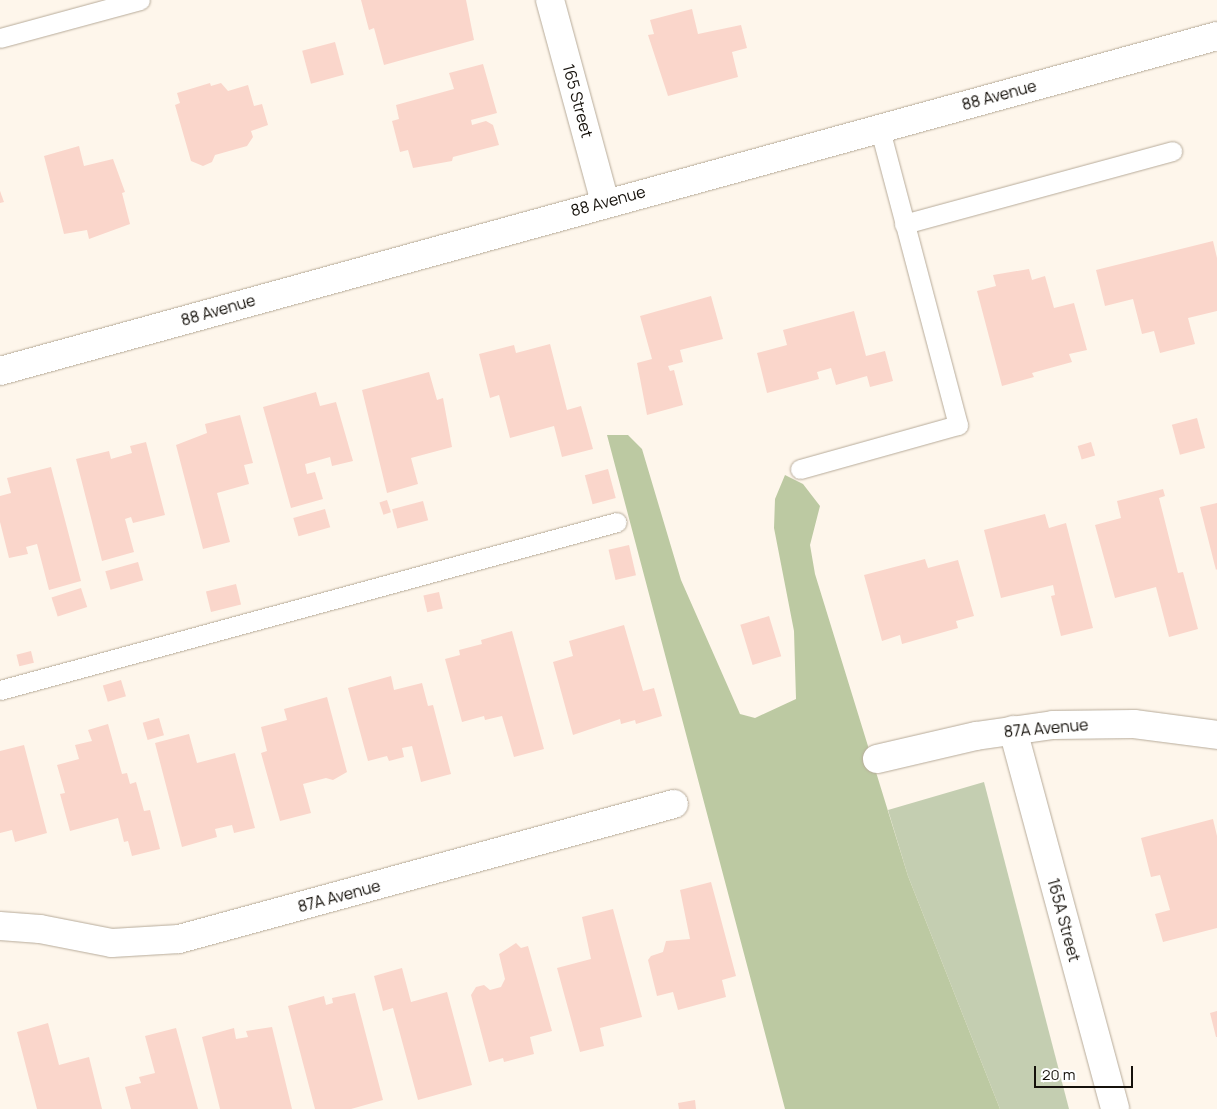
<!DOCTYPE html>
<html>
<head>
<meta charset="utf-8">
<style>
	body { margin:0 }
	#map { position:relative; width:1217px; height:1109px; overflow:hidden; background:#fef6eb; font-family:Manrope,sans-serif }
	div>[style] { position:absolute }
	.green>* { inset:0; background:#c4ceb1 }
	.forest>* { inset:0; background:#bcc9a2 }
	.building>* { inset:0; background:#fad6cb; transform-origin:0 0 }
	.roads { filter:drop-shadow(0 0 1px #b7ab9a) drop-shadow(0 0 1px #b7ab9a) }
	.lane>* { height:19px; margin:-9.5px; padding:0 9.5px; transform-origin:9.5px; border-radius:9.5px; background:#fff }
	.street>* { height:28px; margin:-14px; padding:0 14px; transform-origin:14px; border-radius:14px; background:#fff }
	.secondary>* { height:28px; margin:-14px; padding:0 14px; transform-origin:14px; border-radius:14px; background:#fff }
	span { translate:-50% -50%; white-space:nowrap; text-align:center; line-height:1.15; -webkit-text-stroke:5px #fff; paint-order:stroke }
	.street-label { font-size:16px; color:#15110b }
	.scale { position:absolute; left:1034px; top:1066px; width:99px; height:22px; box-sizing:border-box; border:2px solid #15110b; border-top:0; padding-left:6px; font-size:15px; line-height:18px; white-space:nowrap; color:#15110b; -webkit-text-stroke:4px #fff; paint-order:stroke }
</style>
</head>
<body>
<div id="map">
	<div class="green">
		<i style="clip-path:polygon(984px 782px,1069px 1109px,1000px 1109px,908px 876px,888px 810px)"></i>
	</div>
	<div class="forest">
		<i style="clip-path:polygon(607px 435px,628px 435px,642px 449px,681px 580px,740px 714px,755px 718px,796px 699px,794px 631px,774px 528px,775px 499px,785px 475px,803px 484px,820px 506px,810px 545px,815px 574px,908px 876px,1000px 1109px,785px 1109px)"></i>
	</div>
	<div class="building">
		<i style="clip-path:polygon(361px 0,466px 0,474px 40px,384px 65px,374px 28px,369px 30px)"></i>
		<i style="clip-path:polygon(692px 9px,698px 34px,741px 25px,747px 48px,732px 52px,738px 77px,668px 96px,648px 35px,654px 34px,650px 20px)"></i>
		<i style="left:335px;top:42px;width:34px;height:34px;rotate:75deg"></i>
		<i style="clip-path:polygon(483px 64px,497px 113px,471px 120px,472px 125px,486px 121px,493px 125px,499px 145px,453px 157px,452px 161px,413px 168px,408px 150px,400px 152px,392px 121px,399px 119px,396px 105px,454px 89px,449px 73px)"></i>
		<i style="clip-path:polygon(210px 83px,211px 86px,221px 83px,228px 91px,248px 85px,254px 106px,262px 104px,268px 125px,251px 131px,253px 137px,247px 146px,215px 155px,212px 162px,203px 166px,191px 161px,175px 105px,180px 103px,177px 93px)"></i>
		<i style="clip-path:polygon(79px 146px,84px 166px,113px 159px,125px 192px,122px 193px,130px 224px,89px 239px,87px 230px,64px 234px,44px 156px)"></i>
		<i style="clip-path:polygon(0 191px,4px 202px,0 203px)"></i>
		<i style="clip-path:polygon(1213px 241px,1217px 258px,1217px 311px,1188px 318px,1195px 344px,1160px 353px,1154px 331px,1142px 334px,1133px 299px,1105px 306px,1096px 270px)"></i>
		<i style="clip-path:polygon(1029px 269px,1032px 280px,1045px 276px,1054px 308px,1074px 303px,1087px 350px,1069px 354px,1072px 362px,1032px 373px,1034px 377px,1002px 386px,977px 291px,996px 286px,993px 275px)"></i>
		<i style="clip-path:polygon(711px 296px,723px 339px,680px 350px,683px 362px,668px 366px,670px 371px,674px 370px,683px 405px,647px 415px,637px 363px,652px 359px,640px 316px)"></i>
		<i style="clip-path:polygon(854px 311px,866px 356px,885px 351px,893px 381px,870px 387px,867px 376px,836px 385px,831px 368px,817px 372px,819px 379px,767px 393px,757px 353px,787px 345px,783px 330px)"></i>
		<i style="clip-path:polygon(550px 344px,567px 410px,581px 406px,593px 449px,562px 457px,554px 426px,510px 438px,499px 395px,490px 398px,479px 354px,514px 345px,516px 353px)"></i>
		<i style="clip-path:polygon(429px 372px,437px 400px,443px 398px,452px 447px,411px 458px,418px 484px,387px 493px,362px 390px)"></i>
		<i style="clip-path:polygon(316px 392px,320px 406px,336px 402px,353px 461px,332px 466px,330px 457px,305px 464px,307px 474px,315px 472px,323px 499px,291px 508px,263px 407px)"></i>
		<i style="clip-path:polygon(240px 415px,253px 463px,244px 465px,249px 484px,217px 493px,230px 542px,203px 549px,176px 445px,207px 433px,205px 424px)"></i>
		<i style="left:1197px;top:418px;width:31px;height:26px;rotate:75deg"></i>
		<i style="clip-path:polygon(146px 442px,165px 515px,133px 523px,131px 517px,125px 519px,134px 552px,102px 561px,76px 459px,109px 451px,111px 459px,132px 453px,130px 446px)"></i>
		<i style="left:1091px;top:442px;width:14px;height:14px;rotate:73deg"></i>
		<i style="clip-path:polygon(51px 467px,81px 581px,49px 590px,37px 544px,26px 547px,28px 554px,9px 558px,0 522px,0 496px,11px 493px,7px 478px)"></i>
		<i style="left:608px;top:469px;width:30px;height:24px;rotate:75deg"></i>
		<i style="clip-path:polygon(1163px 489px,1165px 496px,1159px 498px,1178px 573px,1183px 572px,1198px 629px,1169px 637px,1156px 587px,1115px 598px,1095px 525px,1121px 518px,1117px 501px)"></i>
		<i style="left:387px;top:500px;width:13px;height:8px;rotate:72deg"></i>
		<i style="left:423px;top:501px;width:20px;height:32px;rotate:75deg"></i>
		<i style="clip-path:polygon(1217px 503px,1217px 569px,1216px 570px,1200px 507px)"></i>
		<i style="left:325px;top:509px;width:19px;height:33px;rotate:74deg"></i>
		<i style="clip-path:polygon(1045px 514px,1049px 528px,1066px 523px,1093px 628px,1061px 636px,1051px 596px,1055px 595px,1053px 585px,1001px 598px,984px 530px)"></i>
		<i style="left:629px;top:545px;width:31px;height:21px;rotate:77deg"></i>
		<i style="clip-path:polygon(925px 559px,928px 568px,958px 560px,974px 616px,956px 621px,958px 628px,902px 644px,900px 635px,882px 641px,864px 575px)"></i>
		<i style="left:138px;top:562px;width:19px;height:34px;rotate:74deg"></i>
		<i style="left:236px;top:584px;width:21px;height:31px;rotate:76deg"></i>
		<i style="left:81px;top:588px;width:20px;height:31px;rotate:72deg"></i>
		<i style="left:439px;top:592px;width:17px;height:16px;rotate:77deg"></i>
		<i style="left:769px;top:616px;width:42px;height:30px;rotate:73deg"></i>
		<i style="clip-path:polygon(624px 625px,643px 691px,654px 688px,662px 716px,636px 724px,635px 720px,621px 724px,620px 719px,573px 735px,553px 662px,573px 656px,569px 641px)"></i>
		<i style="clip-path:polygon(512px 631px,544px 749px,514px 757px,502px 716px,485px 720px,484px 716px,462px 722px,445px 659px,460px 655px,459px 650px,482px 644px,481px 640px)"></i>
		<i style="left:31px;top:651px;width:12px;height:15px;rotate:76deg"></i>
		<i style="clip-path:polygon(391px 676px,394px 690px,422px 683px,428px 706px,433px 705px,451px 774px,421px 782px,412px 746px,402px 748px,404px 757px,389px 761px,387px 756px,368px 761px,348px 688px)"></i>
		<i style="left:121px;top:680px;width:17px;height:19px;rotate:73deg"></i>
		<i style="clip-path:polygon(327px 697px,347px 772px,333px 780px,326px 778px,303px 784px,311px 813px,280px 821px,261px 753px,267px 751px,261px 727px,287px 720px,284px 709px)"></i>
		<i style="left:159px;top:718px;width:18px;height:17px;rotate:74deg"></i>
		<i style="clip-path:polygon(108px 724px,122px 774px,127px 773px,130px 784px,136px 782px,144px 811px,150px 810px,160px 849px,132px 856px,128px 841px,124px 842px,118px 818px,70px 831px,60px 794px,65px 793px,57px 765px,79px 759px,75px 745px,92px 741px,88px 730px)"></i>
		<i style="clip-path:polygon(189px 734px,197px 763px,235px 753px,255px 828px,234px 833px,232px 825px,215px 829px,217px 837px,182px 847px,155px 743px)"></i>
		<i style="clip-path:polygon(24px 745px,47px 833px,15px 842px,12px 830px,0 833px,0 751px)"></i>
		<i style="clip-path:polygon(1213px 819px,1217px 836px,1217px 928px,1163px 942px,1155px 914px,1170px 910px,1160px 875px,1151px 877px,1141px 838px)"></i>
		<i style="clip-path:polygon(711px 882px,736px 976px,722px 980px,726px 997px,678px 1010px,673px 992px,657px 996px,648px 960px,651px 956px,663px 952px,666px 941px,690px 939px,680px 890px)"></i>
		<i style="clip-path:polygon(613px 909px,642px 1017px,600px 1028px,604px 1046px,580px 1052px,557px 968px,591px 959px,582px 917px)"></i>
		<i style="clip-path:polygon(516px 943px,521px 948px,528px 946px,552px 1031px,530px 1037px,534px 1054px,504px 1062px,503px 1058px,489px 1062px,471px 995px,476px 987px,484px 985px,490px 990px,501px 987px,505px 979px,499px 954px)"></i>
		<i style="clip-path:polygon(402px 968px,411px 1002px,447px 992px,472px 1085px,418px 1100px,393px 1008px,383px 1011px,374px 976px)"></i>
		<i style="clip-path:polygon(355px 993px,383px 1100px,351px 1109px,315px 1109px,288px 1006px,324px 996px,326px 1005px,333px 1003px,332px 998px)"></i>
		<i style="clip-path:polygon(1217px 1011px,1217px 1037px,1216px 1037px,1210px 1013px)"></i>
		<i style="clip-path:polygon(48px 1023px,59px 1065px,89px 1057px,102px 1109px,37px 1109px,17px 1032px)"></i>
		<i style="clip-path:polygon(272px 1027px,292px 1109px,220px 1109px,202px 1037px,234px 1028px,236px 1039px,248px 1037px,246px 1031px)"></i>
		<i style="clip-path:polygon(176px 1028px,198px 1109px,131px 1109px,125px 1087px,141px 1083px,139px 1077px,155px 1073px,145px 1036px)"></i>
		<i style="clip-path:polygon(695px 1100px,696px 1109px,679px 1109px,678px 1103px)"></i>
	</div>
	<div class="roads">
		<div class="lane">
			<i style="left:0;top:38px;width:145px;rotate:-15.2deg"></i>
			<i style="left:904px;top:224px;width:278px;rotate:-15.2deg"></i>
			<i style="left:800px;top:469px;width:164px;rotate:-15.6deg"></i>
			<i style="left:958px;top:425px;width:308px;rotate:-104.8deg"></i>
			<i style="left:0;top:690px;width:639px;rotate:-15.23deg"></i>
		</div>
		<div class="street">
			<i style="left:550px;top:0;width:209px;rotate:74.8deg"></i>
			<i style="left:1013px;top:730px;width:392px;rotate:74.9deg"></i>
			<i style="left:877px;top:759px;width:102px;rotate:-13.1deg"></i>
			<i style="left:976px;top:736px;width:78px;rotate:-8.1deg"></i>
			<i style="left:1053px;top:725px;width:81px;rotate:-0.7deg"></i>
			<i style="left:1134px;top:724px;width:84px;rotate:7.5deg"></i>
			<i style="left:0;top:926px;width:40px;rotate:4.3deg"></i>
			<i style="left:40px;top:929px;width:73px;rotate:11deg"></i>
			<i style="left:112px;top:943px;width:67px;rotate:-3.4deg"></i>
			<i style="left:179px;top:939px;width:513px;rotate:-15.26deg"></i>
		</div>
		<div class="secondary">
			<i style="left:0;top:371px;width:1262px;rotate:-15.39deg"></i>
		</div>
	</div>
	<div class="street-label">
		<span style="left:999px;top:95px;rotate:-15deg">88 Avenue</span>
		<span style="left:578px;top:101px;rotate:75deg">165 Street</span>
		<span style="left:608px;top:201px;rotate:-15deg">88 Avenue</span>
		<span style="left:218px;top:310px;rotate:-16deg">88 Avenue</span>
		<span style="left:1046px;top:728px;rotate:-5deg">87A Avenue</span>
		<span style="left:339px;top:896px;rotate:-15deg">87A Avenue</span>
		<span style="left:1064px;top:920px;rotate:75deg">165A Street</span>
	</div>
	<div class="scale">20 m</div>
</div>
</body>
</html>
